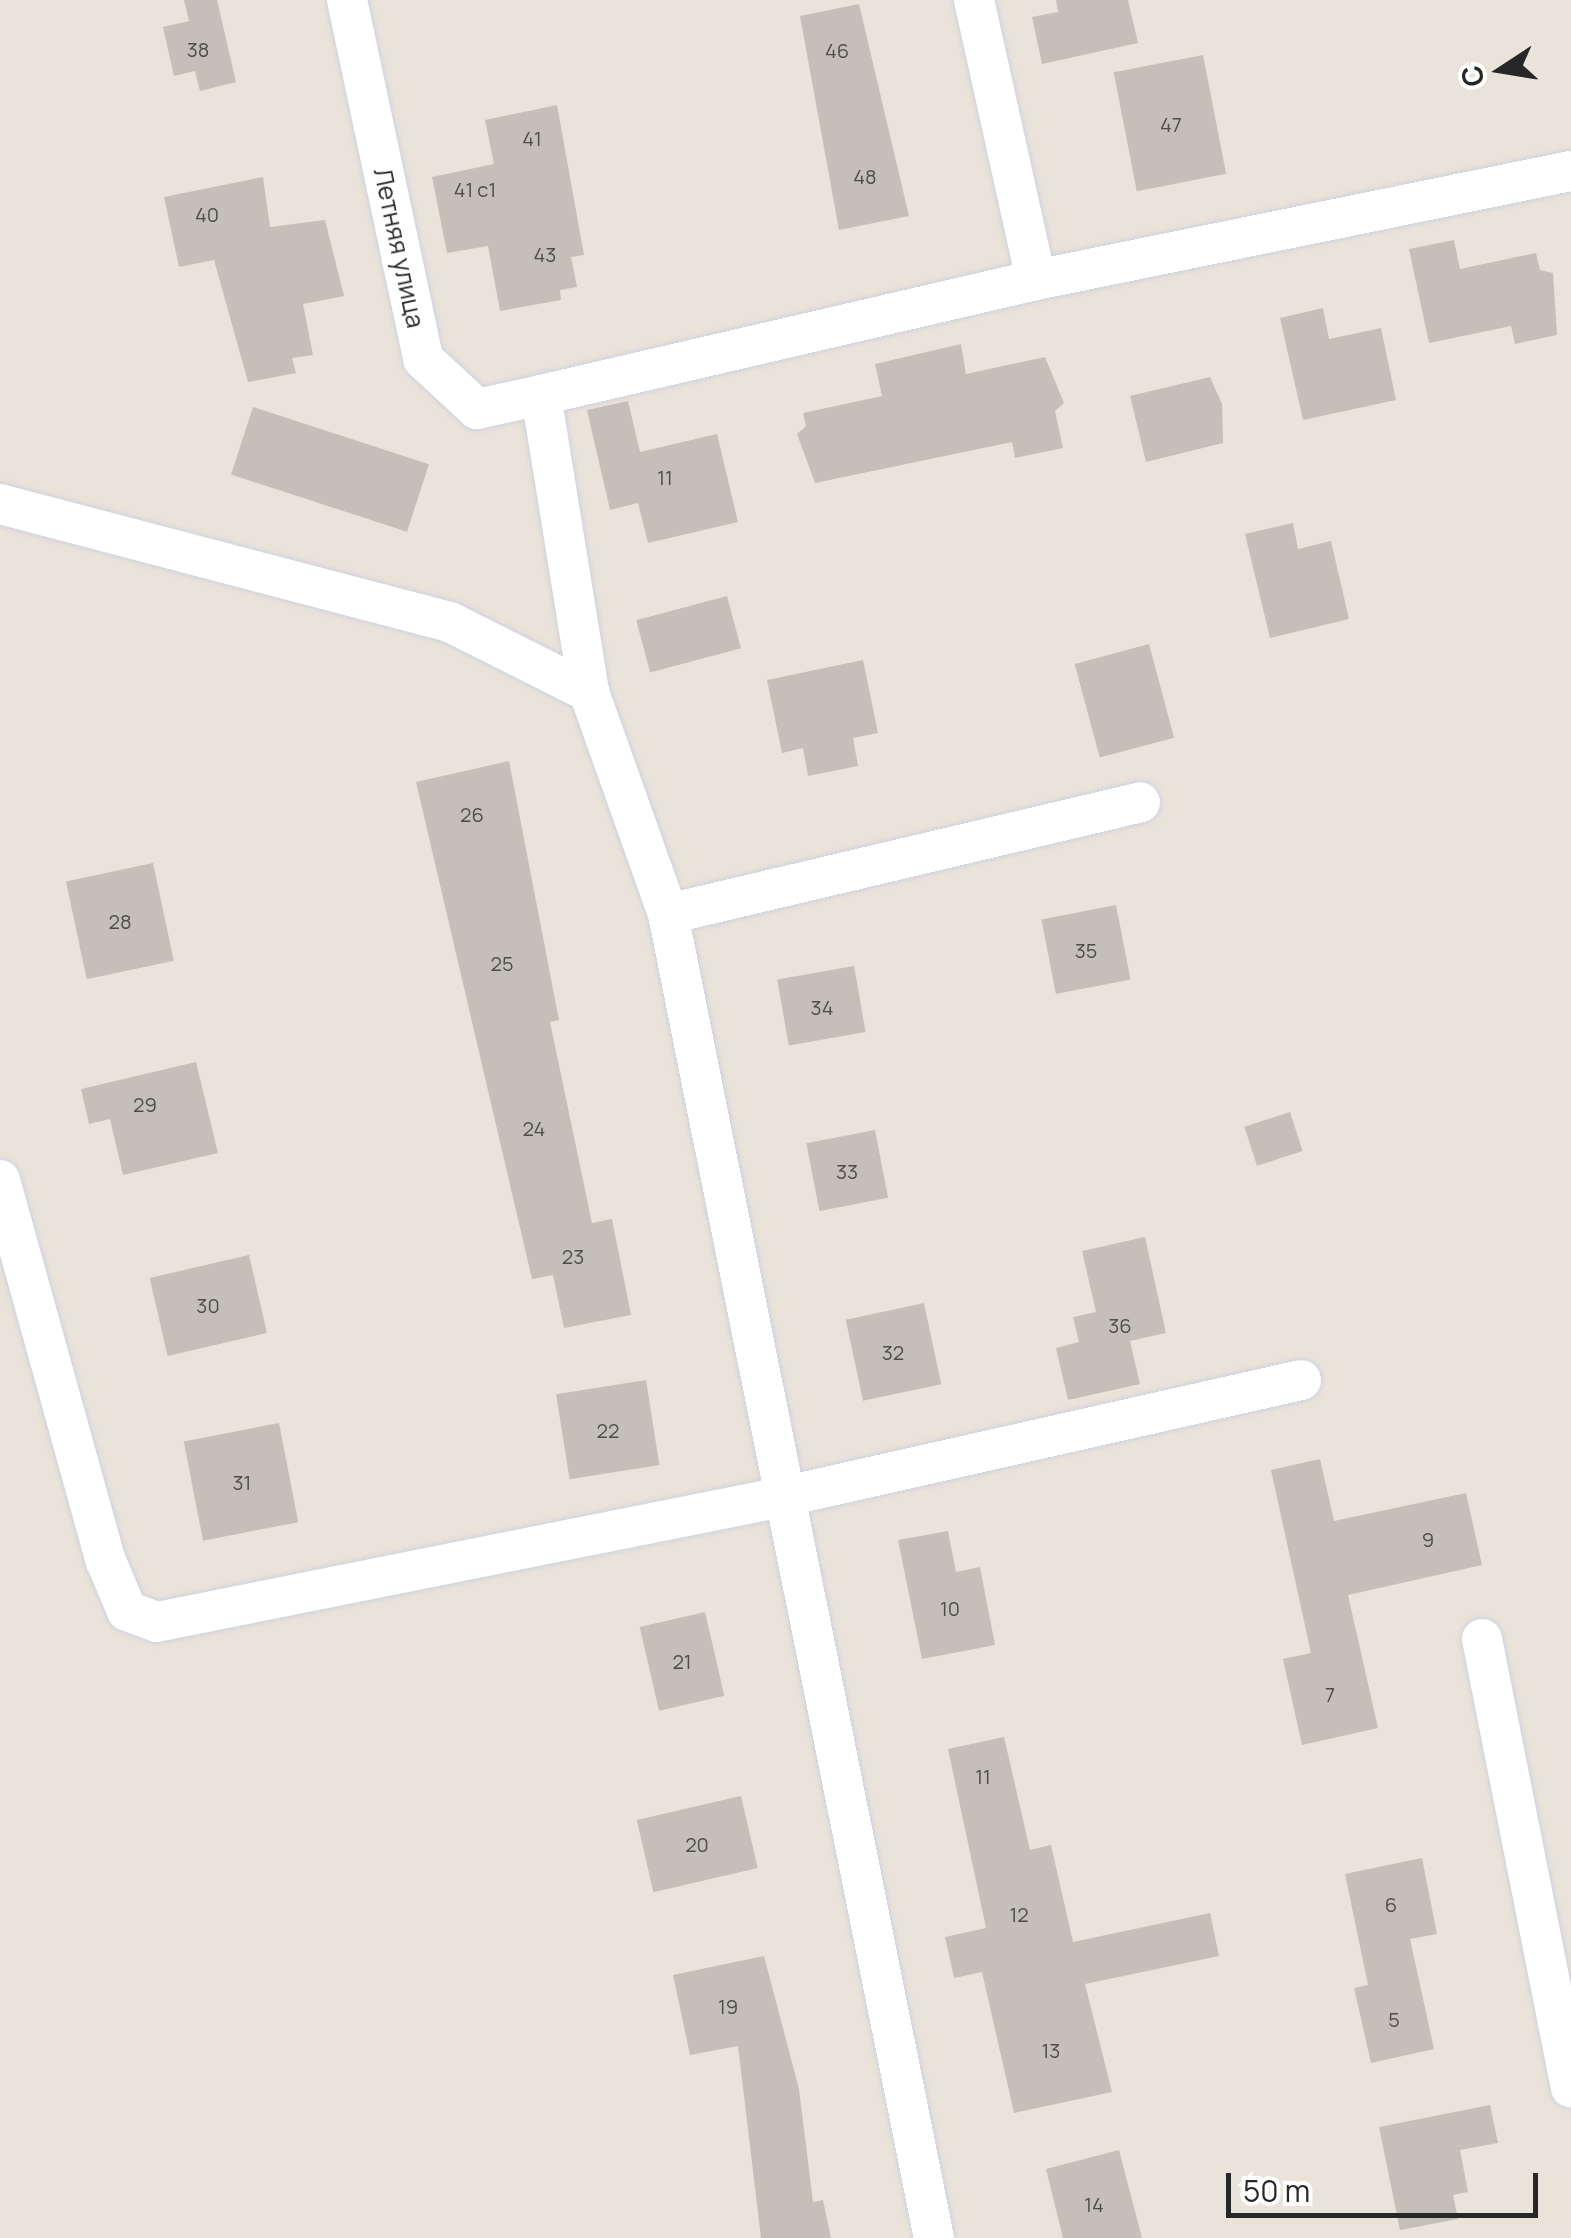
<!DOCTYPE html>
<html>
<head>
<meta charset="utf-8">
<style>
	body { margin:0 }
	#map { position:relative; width:1571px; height:2238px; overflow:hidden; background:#e9e3d9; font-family:Manrope,sans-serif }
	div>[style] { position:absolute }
	.building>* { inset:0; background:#c4c0b9; transform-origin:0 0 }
	.roads { filter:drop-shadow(0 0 2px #cfd1df) drop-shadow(0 0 2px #cfd1df) }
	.minor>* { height:40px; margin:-20px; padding:0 20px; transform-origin:20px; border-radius:20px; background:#fff }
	span { translate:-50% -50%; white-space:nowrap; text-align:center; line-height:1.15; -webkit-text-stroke:10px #fff; paint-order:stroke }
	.number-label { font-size:20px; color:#4e4d4c }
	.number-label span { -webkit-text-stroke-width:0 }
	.street-label { font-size:25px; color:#272727 }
	.north { position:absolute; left:1451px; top:20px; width:100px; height:100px; -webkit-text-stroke:8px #fff; paint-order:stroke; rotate:258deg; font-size:28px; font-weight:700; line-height:40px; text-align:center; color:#272727 }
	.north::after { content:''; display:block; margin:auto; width:35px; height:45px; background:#272727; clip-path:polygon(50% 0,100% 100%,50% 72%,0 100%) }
	.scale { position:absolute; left:1226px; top:2173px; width:312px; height:45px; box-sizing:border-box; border:5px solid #272727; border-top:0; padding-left:12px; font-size:30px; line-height:35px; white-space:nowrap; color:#272727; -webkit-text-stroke:8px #fff; paint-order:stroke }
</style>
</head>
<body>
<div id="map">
	<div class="building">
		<i style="clip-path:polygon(184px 0,217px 0,236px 82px,200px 91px,195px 71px,174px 76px,163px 27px,189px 21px)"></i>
		<i style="clip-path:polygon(1056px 0,1128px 0,1138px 43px,1042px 64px,1032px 17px,1058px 12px)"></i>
		<i style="clip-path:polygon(859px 4px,909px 216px,839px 230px,800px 16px)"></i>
		<i style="left:1203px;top:55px;width:121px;height:91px;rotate:79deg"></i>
		<i style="clip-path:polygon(557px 105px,584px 255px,571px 257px,577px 287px,560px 290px,561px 300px,500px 311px,488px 246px,447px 253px,432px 177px,494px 164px,485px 120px)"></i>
		<i style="clip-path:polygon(263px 177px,270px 227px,325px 220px,344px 296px,303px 304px,313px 355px,292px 358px,296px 373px,248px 382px,214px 260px,179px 267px,164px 197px)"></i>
		<i style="clip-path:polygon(1454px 240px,1460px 269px,1536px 253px,1540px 270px,1553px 273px,1557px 335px,1515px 344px,1511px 326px,1429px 343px,1409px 249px)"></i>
		<i style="clip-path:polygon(1323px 308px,1329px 339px,1381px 328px,1396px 400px,1303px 420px,1280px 318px)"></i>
		<i style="clip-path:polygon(961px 344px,966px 374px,1045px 357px,1064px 403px,1055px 411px,1063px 448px,1015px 458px,1012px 442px,815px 483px,797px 434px,806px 426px,803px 413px,882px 396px,875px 364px)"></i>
		<i style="clip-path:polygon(1210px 377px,1222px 404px,1223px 443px,1146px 462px,1130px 396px)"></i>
		<i style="clip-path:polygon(628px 401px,640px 452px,717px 434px,738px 522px,648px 543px,638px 503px,610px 510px,587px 410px)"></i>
		<i style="left:253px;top:407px;width:185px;height:71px;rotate:18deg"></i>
		<i style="clip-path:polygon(1293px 523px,1298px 549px,1331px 541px,1349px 619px,1270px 638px,1245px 534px)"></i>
		<i style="left:727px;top:596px;width:54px;height:94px;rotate:75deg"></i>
		<i style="left:1149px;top:644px;width:97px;height:77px;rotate:75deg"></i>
		<i style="clip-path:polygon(863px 660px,878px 733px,853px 738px,858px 766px,808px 776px,803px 748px,782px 753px,767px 680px)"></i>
		<i style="clip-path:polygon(509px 761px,559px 1020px,550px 1022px,592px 1223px,612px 1219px,631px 1315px,564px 1328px,553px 1275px,532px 1279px,416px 782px)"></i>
		<i style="left:153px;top:863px;width:100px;height:89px;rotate:78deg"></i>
		<i style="left:1116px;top:905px;width:76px;height:76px;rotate:79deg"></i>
		<i style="left:854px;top:966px;width:67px;height:78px;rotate:80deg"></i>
		<i style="clip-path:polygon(196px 1062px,218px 1153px,123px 1175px,110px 1119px,89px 1124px,81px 1089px)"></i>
		<i style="left:1290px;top:1112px;width:41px;height:48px;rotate:72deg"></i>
		<i style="left:875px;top:1130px;width:69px;height:70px;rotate:79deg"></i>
		<i style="clip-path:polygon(1145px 1237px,1166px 1333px,1130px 1341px,1140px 1384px,1068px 1400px,1056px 1348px,1079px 1342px,1073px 1317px,1096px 1312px,1082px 1251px)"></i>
		<i style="left:249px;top:1255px;width:80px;height:102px;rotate:77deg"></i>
		<i style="left:924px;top:1303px;width:83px;height:80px;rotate:78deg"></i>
		<i style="left:646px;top:1380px;width:86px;height:91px;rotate:81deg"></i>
		<i style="left:279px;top:1423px;width:101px;height:97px;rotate:79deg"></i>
		<i style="clip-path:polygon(1320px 1459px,1334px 1521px,1466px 1493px,1482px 1565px,1348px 1595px,1378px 1728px,1302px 1745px,1283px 1659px,1311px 1653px,1271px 1470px)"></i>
		<i style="clip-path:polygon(948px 1531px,956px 1572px,980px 1567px,995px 1645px,922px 1659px,898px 1540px)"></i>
		<i style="left:705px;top:1612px;width:86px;height:67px;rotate:77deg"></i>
		<i style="clip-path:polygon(1004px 1737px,1030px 1850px,1051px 1845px,1073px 1942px,1210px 1913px,1219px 1956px,1085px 1984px,1112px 2092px,1014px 2113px,982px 1972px,954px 1978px,945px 1937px,986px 1928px,948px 1749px)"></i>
		<i style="left:741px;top:1796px;width:74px;height:107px;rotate:77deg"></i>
		<i style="clip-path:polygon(1422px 1858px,1437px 1934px,1410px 1939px,1434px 2049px,1371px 2063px,1354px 1988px,1368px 1985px,1345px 1874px)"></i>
		<i style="clip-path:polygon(764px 1956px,799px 2089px,813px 2202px,823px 2200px,831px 2238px,761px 2238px,738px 2046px,690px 2055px,673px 1975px)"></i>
		<i style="clip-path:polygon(1490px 2105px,1498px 2143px,1460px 2150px,1468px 2192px,1453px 2195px,1458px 2219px,1400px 2230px,1379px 2127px)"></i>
		<i style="clip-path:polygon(1119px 2150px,1142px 2238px,1063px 2238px,1046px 2169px)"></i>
	</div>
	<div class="roads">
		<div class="minor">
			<i style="left:347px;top:0;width:367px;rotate:78deg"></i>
			<i style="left:423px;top:359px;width:74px;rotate:42.8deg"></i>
			<i style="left:477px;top:409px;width:66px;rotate:-12.3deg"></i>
			<i style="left:541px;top:395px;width:301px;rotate:80.8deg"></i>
			<i style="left:974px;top:0;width:287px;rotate:77.5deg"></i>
			<i style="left:541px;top:395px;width:508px;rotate:-13.08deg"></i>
			<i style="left:1036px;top:280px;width:546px;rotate:-11.52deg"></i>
			<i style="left:0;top:504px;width:465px;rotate:14.7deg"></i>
			<i style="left:450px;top:622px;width:156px;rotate:26.7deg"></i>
			<i style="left:589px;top:692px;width:236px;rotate:70.4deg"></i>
			<i style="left:668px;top:914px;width:1350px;rotate:78.64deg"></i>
			<i style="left:668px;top:914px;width:485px;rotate:-13.3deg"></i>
			<i style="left:0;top:1180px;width:395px;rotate:74.5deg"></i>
			<i style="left:106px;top:1561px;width:54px;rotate:67.2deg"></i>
			<i style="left:127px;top:1611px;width:32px;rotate:20deg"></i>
			<i style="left:157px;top:1622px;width:637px;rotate:-11.31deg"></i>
			<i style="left:782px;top:1497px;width:532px;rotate:-12.7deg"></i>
			<i style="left:1482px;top:1639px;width:457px;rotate:78.8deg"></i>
		</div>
	</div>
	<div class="number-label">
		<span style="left:198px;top:49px">38</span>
		<span style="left:837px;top:50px">46</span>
		<span style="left:1171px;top:124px">47</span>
		<span style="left:532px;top:138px">41</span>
		<span style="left:865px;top:176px">48</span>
		<span style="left:475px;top:189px">41 с1</span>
		<span style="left:207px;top:214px">40</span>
		<span style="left:545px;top:254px">43</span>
		<span style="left:665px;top:477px">11</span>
		<span style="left:472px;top:814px">26</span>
		<span style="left:120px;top:921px">28</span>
		<span style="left:1086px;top:950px">35</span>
		<span style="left:502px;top:963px">25</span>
		<span style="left:822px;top:1007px">34</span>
		<span style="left:145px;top:1104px">29</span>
		<span style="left:534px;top:1128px">24</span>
		<span style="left:847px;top:1171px">33</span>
		<span style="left:573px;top:1256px">23</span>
		<span style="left:208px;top:1305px">30</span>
		<span style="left:1120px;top:1325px">36</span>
		<span style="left:893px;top:1352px">32</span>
		<span style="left:608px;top:1430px">22</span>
		<span style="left:242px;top:1482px">31</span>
		<span style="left:1428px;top:1539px">9</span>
		<span style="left:950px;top:1608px">10</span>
		<span style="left:682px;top:1661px">21</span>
		<span style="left:1330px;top:1694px">7</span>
		<span style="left:983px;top:1776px">11</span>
		<span style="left:697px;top:1844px">20</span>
		<span style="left:1391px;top:1904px">6</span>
		<span style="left:1019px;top:1914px">12</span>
		<span style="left:728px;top:2006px">19</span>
		<span style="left:1394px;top:2019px">5</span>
		<span style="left:1051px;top:2050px">13</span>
		<span style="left:1094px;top:2204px">14</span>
	</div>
	<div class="street-label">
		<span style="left:399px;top:248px;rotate:78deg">Летняя улица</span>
	</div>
	<div class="north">С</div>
	<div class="scale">50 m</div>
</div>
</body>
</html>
